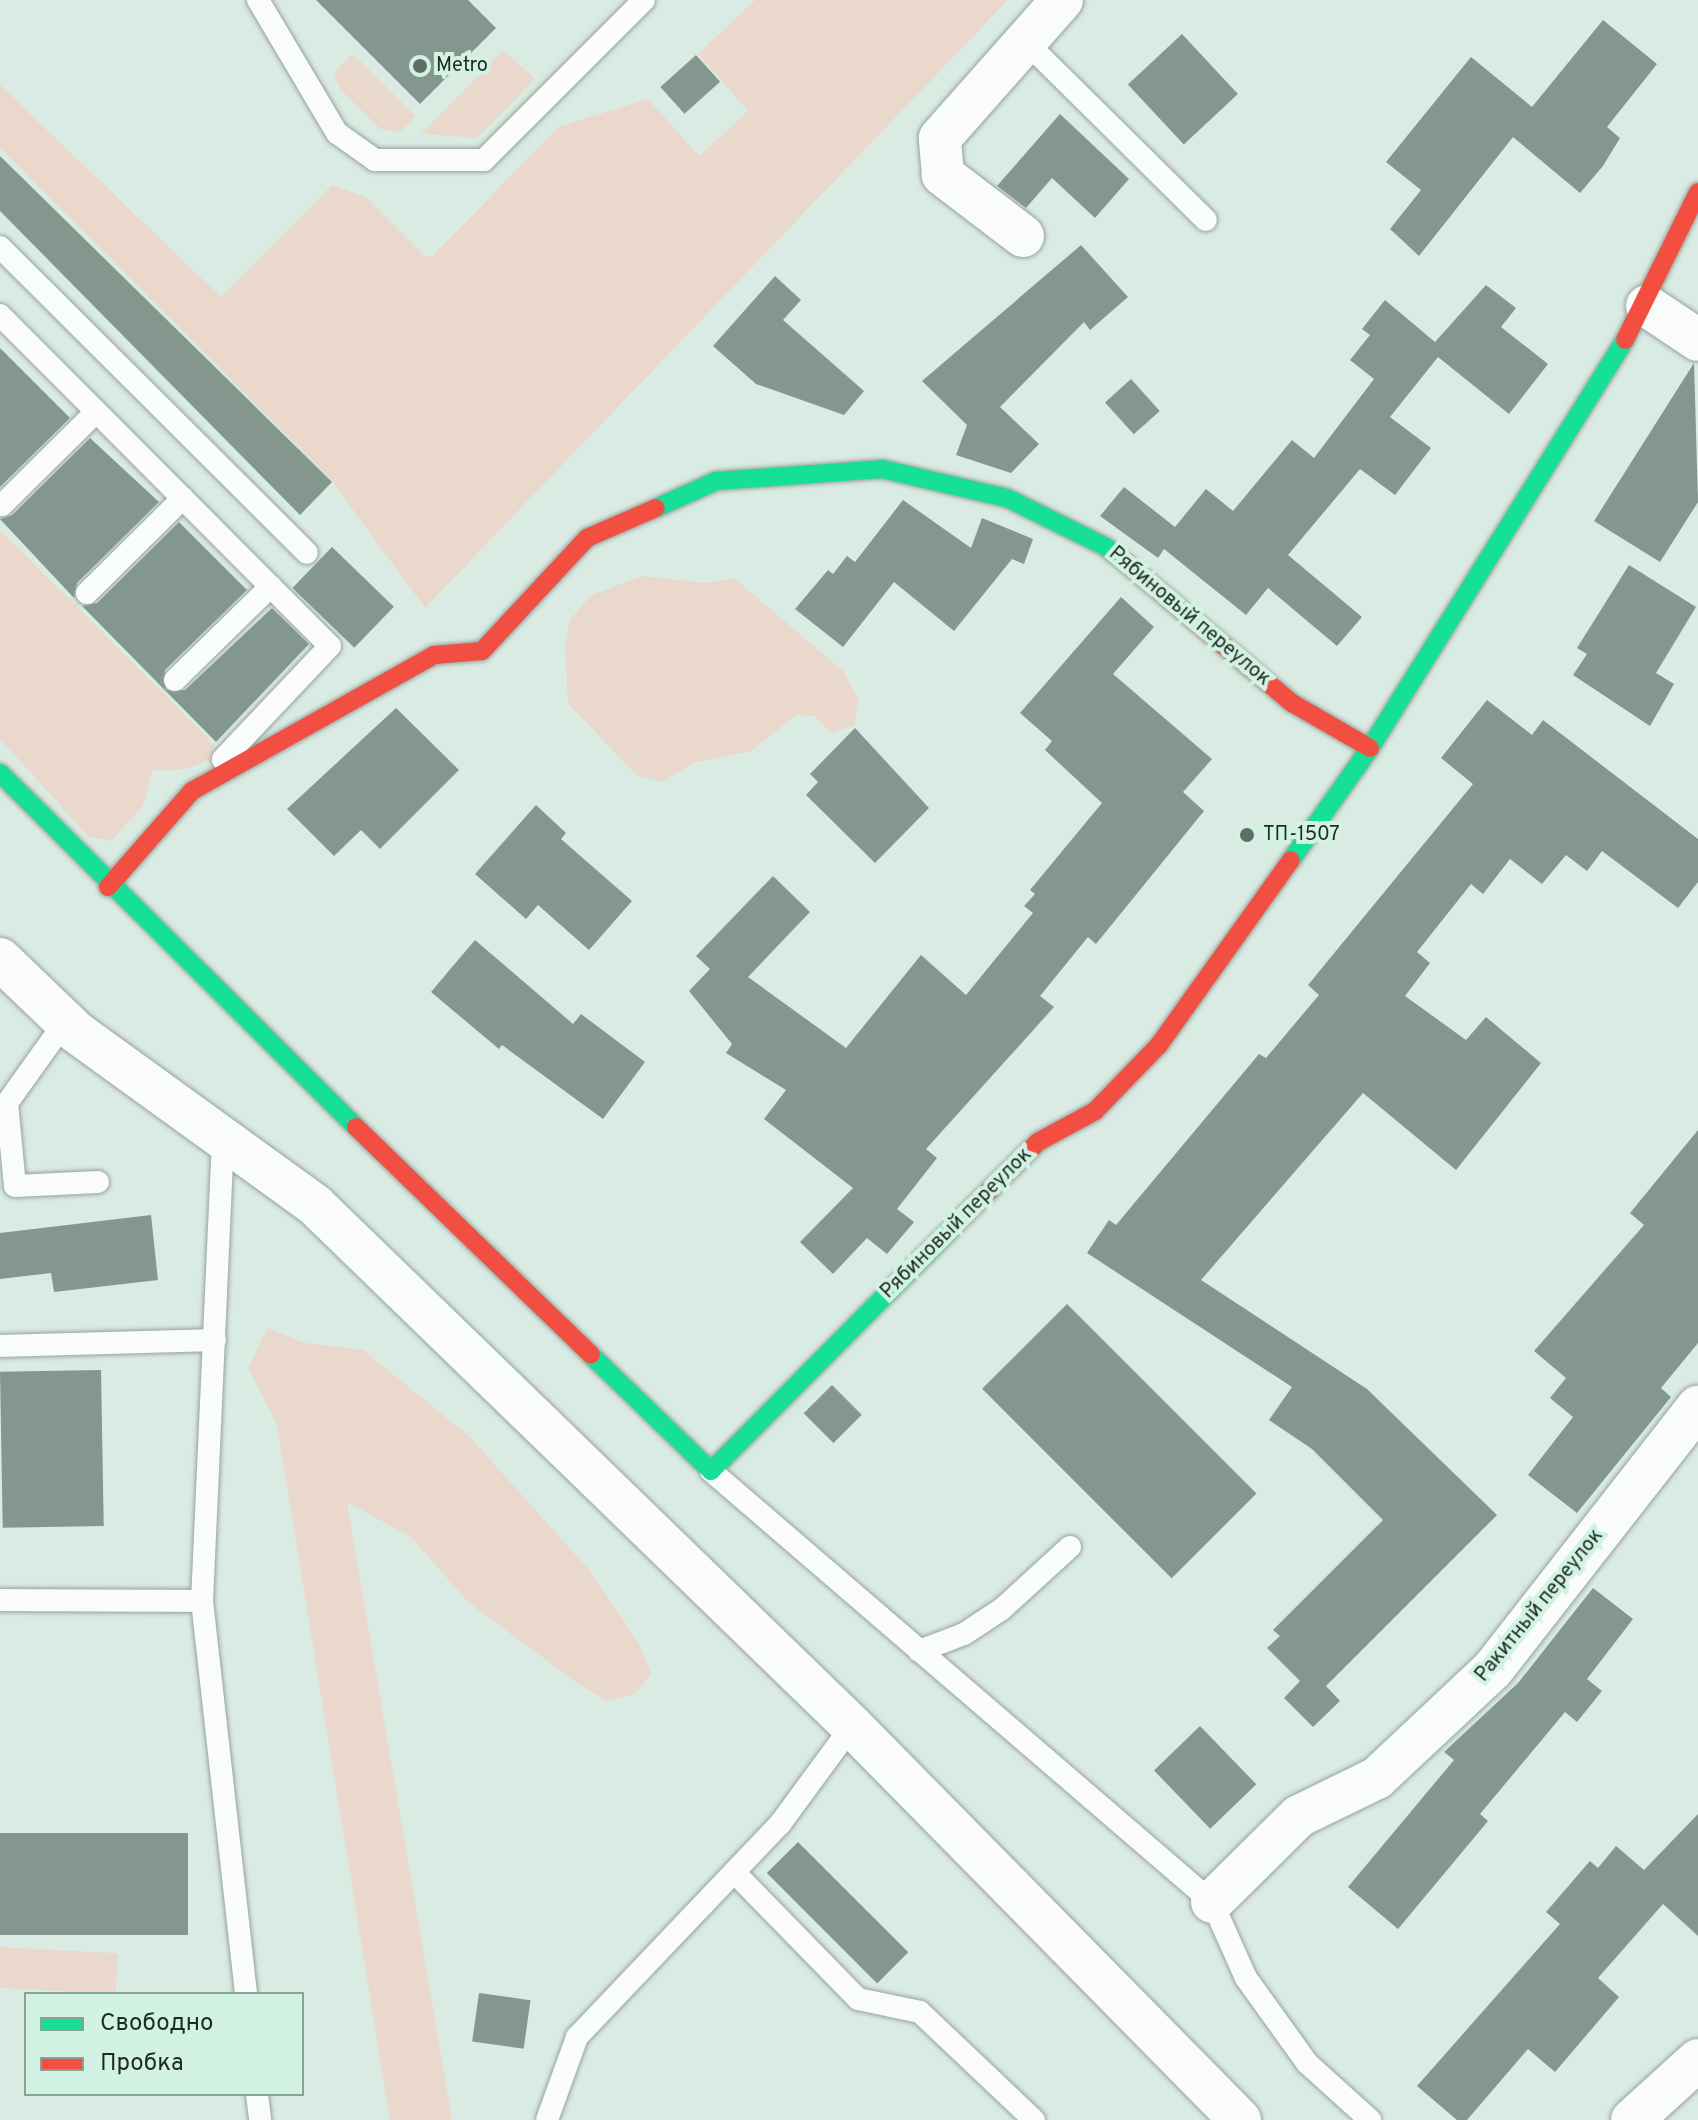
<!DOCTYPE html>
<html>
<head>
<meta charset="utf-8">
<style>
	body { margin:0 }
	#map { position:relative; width:1698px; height:2120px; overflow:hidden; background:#daebe3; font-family:Overpass,sans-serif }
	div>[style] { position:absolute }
	.green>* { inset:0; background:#ead8cc; transform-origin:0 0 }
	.building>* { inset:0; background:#83978e; transform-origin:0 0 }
	.roads { filter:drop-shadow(0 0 2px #96a39d) drop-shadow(0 0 2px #96a39d) }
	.lane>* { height:22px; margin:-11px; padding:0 11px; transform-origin:11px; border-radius:11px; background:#f9fcfb }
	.street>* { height:42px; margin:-21px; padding:0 21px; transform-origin:21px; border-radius:21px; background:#f9fcfb }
	.fast>* { height:18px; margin:-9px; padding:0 9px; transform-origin:9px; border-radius:9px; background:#16e098 }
	.jam>* { height:18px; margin:-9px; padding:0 9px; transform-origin:9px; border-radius:9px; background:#f24e42 }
	.dots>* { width:22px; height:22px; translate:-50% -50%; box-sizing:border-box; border:4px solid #d2f3e3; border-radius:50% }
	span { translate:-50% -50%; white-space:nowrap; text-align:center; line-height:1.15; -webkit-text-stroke:8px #d2f3e3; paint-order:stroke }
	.poi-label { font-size:20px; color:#1d2a24 }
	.left { translate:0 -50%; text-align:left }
	.street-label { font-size:20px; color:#1d2a24 }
	.legend { position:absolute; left:24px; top:1992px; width:280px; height:104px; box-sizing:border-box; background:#d2f3e3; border:2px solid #8aa397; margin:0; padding:10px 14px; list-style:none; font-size:24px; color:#1d2a24 }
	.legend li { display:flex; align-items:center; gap:16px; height:40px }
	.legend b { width:40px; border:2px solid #8aa397 }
</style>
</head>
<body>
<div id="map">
	<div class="green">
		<i style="clip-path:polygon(755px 0,1008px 0,425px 608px,332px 481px,0 148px,0 85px,221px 297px,332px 185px,366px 197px,425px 256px,433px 256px,558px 127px,648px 99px,699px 156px,748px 111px,698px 54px)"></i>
		<i style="clip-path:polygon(503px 50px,535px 79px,477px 138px,421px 134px)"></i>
		<i style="clip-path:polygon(353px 54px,415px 116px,400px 132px,380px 129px,341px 90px,333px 74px)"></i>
		<i style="clip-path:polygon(0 530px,214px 744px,209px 761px,181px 770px,153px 770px,143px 806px,111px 841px,88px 836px,0 739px)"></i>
		<i style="clip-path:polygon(643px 576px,704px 583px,734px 578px,844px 672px,859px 701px,854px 725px,831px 733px,814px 716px,796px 715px,751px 751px,693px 763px,662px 782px,636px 775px,568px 703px,565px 642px,570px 620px,591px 595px)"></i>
		<i style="clip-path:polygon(267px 1328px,305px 1343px,363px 1350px,469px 1436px,590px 1571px,639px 1644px,651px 1674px,635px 1694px,608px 1701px,583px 1687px,469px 1603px,411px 1537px,347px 1502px,452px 2120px,390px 2120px,277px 1425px,248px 1368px)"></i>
		<i style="left:0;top:1947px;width:118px;height:41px;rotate:3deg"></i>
	</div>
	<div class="building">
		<i style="clip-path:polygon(316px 0,468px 0,496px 28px,420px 104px)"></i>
		<i style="clip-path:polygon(1603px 20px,1657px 64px,1607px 127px,1620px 138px,1603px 166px,1580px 193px,1513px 137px,1419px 256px,1390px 229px,1421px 190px,1386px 162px,1471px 57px,1532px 107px)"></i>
		<i style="left:1182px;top:34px;width:82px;height:74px;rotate:47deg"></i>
		<i style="left:696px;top:55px;width:36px;height:48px;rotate:48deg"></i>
		<i style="clip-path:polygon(1060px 114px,1129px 179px,1095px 218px,1052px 178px,1026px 208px,997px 186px)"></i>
		<i style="clip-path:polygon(0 156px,332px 482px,300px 515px,0 211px)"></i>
		<i style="clip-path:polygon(1081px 245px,1128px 297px,1090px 330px,1084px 322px,1000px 407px,1039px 444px,1011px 473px,956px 455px,967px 425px,922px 381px)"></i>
		<i style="clip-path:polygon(775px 276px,801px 300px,783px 320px,864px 391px,844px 415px,756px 384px,713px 346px)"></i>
		<i style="clip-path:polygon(1486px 285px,1516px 308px,1501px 327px,1548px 364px,1509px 414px,1438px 357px,1390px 417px,1431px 448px,1395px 495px,1360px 469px,1288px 555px,1362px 617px,1337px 646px,1268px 588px,1246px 615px,1164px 549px,1158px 558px,1100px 516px,1124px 487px,1175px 527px,1206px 489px,1233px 511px,1292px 440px,1314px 458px,1374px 379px,1350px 360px,1370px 335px,1362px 329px,1385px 300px,1435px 342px)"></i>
		<i style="clip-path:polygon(0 348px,70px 418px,0 487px)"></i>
		<i style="clip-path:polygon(1694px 363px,1698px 502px,1660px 562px,1594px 521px)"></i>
		<i style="left:1131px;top:379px;width:43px;height:35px;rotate:48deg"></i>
		<i style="clip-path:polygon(90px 438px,159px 502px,77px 583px,74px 598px,0 519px,12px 515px)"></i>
		<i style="clip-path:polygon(903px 500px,971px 548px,982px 518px,1033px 539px,1024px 564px,1012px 559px,954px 631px,894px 582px,843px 647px,795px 609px,828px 570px,833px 574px,847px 556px,855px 562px)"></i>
		<i style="clip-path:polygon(179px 522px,247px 590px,165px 670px,166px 690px,185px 690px,272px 608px,309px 644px,216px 742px,82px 606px,97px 603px)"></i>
		<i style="left:332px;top:547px;width:86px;height:57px;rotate:44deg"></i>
		<i style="clip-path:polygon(1629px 565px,1696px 607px,1656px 673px,1674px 684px,1650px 726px,1573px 675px,1587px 654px,1577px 648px)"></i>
		<i style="clip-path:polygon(1121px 597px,1154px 627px,1113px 674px,1212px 759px,1183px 792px,1204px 811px,1096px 944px,1088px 937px,1040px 996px,1054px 1007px,926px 1149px,937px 1158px,897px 1209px,914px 1222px,887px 1254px,867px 1238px,833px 1274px,800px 1242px,853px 1188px,764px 1119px,786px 1090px,726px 1053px,732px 1044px,689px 991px,710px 969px,696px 956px,773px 876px,810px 912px,748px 977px,846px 1048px,921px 955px,966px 995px,1033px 913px,1024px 906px,1035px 894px,1030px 890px,1102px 803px,1045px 750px,1052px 741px,1020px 713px)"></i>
		<i style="clip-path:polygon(1487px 700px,1532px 735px,1543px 720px,1698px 839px,1698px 882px,1678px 908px,1602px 851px,1587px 871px,1566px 855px,1542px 884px,1510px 859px,1483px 894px,1471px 884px,1417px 952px,1430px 963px,1405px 996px,1466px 1040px,1486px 1017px,1541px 1063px,1456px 1170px,1363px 1093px,1201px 1280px,1367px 1389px,1497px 1515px,1326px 1686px,1340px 1701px,1313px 1727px,1284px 1698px,1300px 1681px,1267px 1648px,1280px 1636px,1273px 1630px,1383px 1520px,1312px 1449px,1269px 1420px,1292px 1387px,1087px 1253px,1109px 1220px,1116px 1225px,1259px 1054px,1266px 1058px,1319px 995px,1308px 985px,1473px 784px,1441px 758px)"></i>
		<i style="clip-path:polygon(396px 708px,459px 770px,380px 849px,361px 830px,334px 856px,287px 809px)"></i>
		<i style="clip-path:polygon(855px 728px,929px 808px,875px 863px,806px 795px,818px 782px,810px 774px)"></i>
		<i style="clip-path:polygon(536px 805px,566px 833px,561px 839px,632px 901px,589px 950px,538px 905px,526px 919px,475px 874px)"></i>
		<i style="clip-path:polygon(475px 940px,573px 1024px,581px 1014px,645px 1062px,603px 1119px,502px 1045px,499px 1049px,431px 992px)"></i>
		<i style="clip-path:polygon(1698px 1130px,1698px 1343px,1661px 1388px,1671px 1397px,1577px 1513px,1528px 1475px,1573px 1417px,1550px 1398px,1566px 1378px,1534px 1351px,1644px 1225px,1630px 1213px)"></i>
		<i style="clip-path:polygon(151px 1215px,158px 1280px,54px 1292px,51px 1273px,0 1279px,0 1233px)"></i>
		<i style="left:1067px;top:1304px;width:268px;height:120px;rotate:45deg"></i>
		<i style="left:101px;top:1370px;width:156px;height:101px;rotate:89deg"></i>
		<i style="left:832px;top:1385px;width:42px;height:40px;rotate:45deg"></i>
		<i style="clip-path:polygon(1593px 1588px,1633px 1619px,1587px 1679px,1602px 1691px,1577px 1722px,1565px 1712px,1480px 1814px,1488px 1821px,1398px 1929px,1348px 1887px,1454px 1760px,1444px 1752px,1518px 1683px)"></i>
		<i style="left:1200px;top:1726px;width:81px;height:64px;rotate:46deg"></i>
		<i style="clip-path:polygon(1698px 1814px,1698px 1936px,1663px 1904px,1598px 1978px,1619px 1997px,1555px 2072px,1528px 2049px,1467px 2120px,1457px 2120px,1417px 2086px,1560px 1924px,1546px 1912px,1590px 1861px,1598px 1868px,1616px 1846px,1644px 1870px)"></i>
		<i style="left:188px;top:1833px;width:102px;height:188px;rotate:90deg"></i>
		<i style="left:798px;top:1842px;width:156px;height:44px;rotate:45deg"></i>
		<i style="left:479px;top:1993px;width:52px;height:49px;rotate:8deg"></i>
	</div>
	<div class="roads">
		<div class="lane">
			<i style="left:258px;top:0;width:155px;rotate:59.3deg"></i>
			<i style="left:337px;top:133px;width:47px;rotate:35.4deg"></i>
			<i style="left:375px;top:160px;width:109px"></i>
			<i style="left:484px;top:160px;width:226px;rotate:-45deg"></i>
			<i style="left:1028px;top:44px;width:250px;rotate:44.7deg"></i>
			<i style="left:0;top:247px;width:433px;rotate:44.9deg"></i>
			<i style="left:0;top:315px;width:467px;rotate:45.1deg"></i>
			<i style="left:330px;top:646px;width:156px;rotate:133.4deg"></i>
			<i style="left:2px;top:505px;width:132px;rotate:-44.7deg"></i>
			<i style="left:87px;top:593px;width:135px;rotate:-44.7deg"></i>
			<i style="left:175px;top:680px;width:134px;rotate:-44.4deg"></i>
			<i style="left:65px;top:1022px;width:100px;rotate:125.6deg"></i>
			<i style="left:7px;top:1103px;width:83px;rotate:84.5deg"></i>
			<i style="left:15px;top:1186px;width:83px;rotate:-2.8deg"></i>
			<i style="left:223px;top:1139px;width:462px;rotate:92.6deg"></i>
			<i style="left:202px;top:1601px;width:395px;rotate:83.6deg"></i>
			<i style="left:0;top:1346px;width:215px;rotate:-1.6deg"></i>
			<i style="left:711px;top:1471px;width:661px;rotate:40.7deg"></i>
			<i style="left:1212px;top:1902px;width:83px;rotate:65.9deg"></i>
			<i style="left:1246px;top:1978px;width:105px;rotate:54.3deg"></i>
			<i style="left:1307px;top:2063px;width:85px;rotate:42.1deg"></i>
			<i style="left:0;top:1600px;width:202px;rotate:0.3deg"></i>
			<i style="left:919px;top:1651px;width:48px;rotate:-20.7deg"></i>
			<i style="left:964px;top:1634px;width:45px;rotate:-33.3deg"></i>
			<i style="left:1002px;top:1609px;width:92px;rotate:-42.4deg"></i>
			<i style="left:734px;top:1872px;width:177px;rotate:45.7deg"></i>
			<i style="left:858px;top:1999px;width:63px;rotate:11.8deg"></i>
			<i style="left:920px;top:2012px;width:157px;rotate:43.5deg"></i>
			<i style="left:257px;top:2094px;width:26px;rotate:83deg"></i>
			<i style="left:547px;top:2120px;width:88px;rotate:-70.1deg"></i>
			<i style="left:577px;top:2037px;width:294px;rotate:-46.4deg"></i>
			<i style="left:780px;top:1824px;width:122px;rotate:-53.7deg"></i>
		</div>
		<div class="street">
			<i style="left:1023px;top:236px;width:101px;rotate:-142.7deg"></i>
			<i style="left:943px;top:175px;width:37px;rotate:-95deg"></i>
			<i style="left:940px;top:138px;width:184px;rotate:-48.5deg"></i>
			<i style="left:1647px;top:306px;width:61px;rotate:33.7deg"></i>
			<i style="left:0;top:959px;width:105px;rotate:43.8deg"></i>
			<i style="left:76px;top:1032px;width:296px;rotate:35.9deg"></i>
			<i style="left:316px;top:1206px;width:747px;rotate:44.13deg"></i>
			<i style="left:852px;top:1726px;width:553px;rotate:45.44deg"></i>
			<i style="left:1212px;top:1902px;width:122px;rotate:-44.7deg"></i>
			<i style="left:1299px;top:1816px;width:87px;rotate:-26deg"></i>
			<i style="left:1377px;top:1778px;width:159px;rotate:-43.2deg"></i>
			<i style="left:1493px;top:1669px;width:333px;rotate:-52deg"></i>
			<i style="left:1632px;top:2120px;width:89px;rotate:-42.3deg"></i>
		</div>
		<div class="fast">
			<i style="left:656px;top:508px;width:66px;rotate:-24.2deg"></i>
			<i style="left:716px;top:481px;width:166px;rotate:-4.1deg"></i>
			<i style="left:882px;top:469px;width:128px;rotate:13.1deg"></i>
			<i style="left:1007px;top:498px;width:110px;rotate:26.3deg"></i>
			<i style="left:1106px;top:547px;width:28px;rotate:39deg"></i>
			<i style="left:0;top:773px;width:502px;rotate:44.84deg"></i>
			<i style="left:1291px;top:860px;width:137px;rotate:-54.8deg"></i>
			<i style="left:1370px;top:748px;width:481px;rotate:-58deg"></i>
			<i style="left:591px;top:1355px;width:167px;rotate:44deg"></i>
			<i style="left:711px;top:1471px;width:342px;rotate:-45.2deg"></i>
		</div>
		<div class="jam">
			<i style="left:1625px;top:340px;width:165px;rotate:-63.7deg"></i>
			<i style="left:1128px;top:565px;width:214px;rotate:40.1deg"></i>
			<i style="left:1292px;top:703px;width:90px;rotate:30deg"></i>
			<i style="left:108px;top:887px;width:128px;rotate:-48.8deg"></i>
			<i style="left:192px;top:791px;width:278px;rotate:-29.3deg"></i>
			<i style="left:434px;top:655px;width:48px;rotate:-4.8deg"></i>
			<i style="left:482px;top:651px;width:154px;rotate:-47.1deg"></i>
			<i style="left:587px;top:538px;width:75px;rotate:-23.5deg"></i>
			<i style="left:356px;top:1127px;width:327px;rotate:44.1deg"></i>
			<i style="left:952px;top:1228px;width:122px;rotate:-45deg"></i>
			<i style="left:1038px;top:1142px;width:65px;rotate:-28.5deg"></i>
			<i style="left:1095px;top:1111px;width:92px;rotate:-45.9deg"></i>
			<i style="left:1159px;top:1045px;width:227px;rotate:-54.5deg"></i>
		</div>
	</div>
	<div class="dots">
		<i style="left:420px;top:66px;background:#5f6e67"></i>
		<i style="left:1247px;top:835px;background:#5f6e67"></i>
	</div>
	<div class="poi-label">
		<span class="left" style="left:436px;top:66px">Metro</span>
		<span class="left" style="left:1263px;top:835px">ТП-1507</span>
	</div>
	<div class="street-label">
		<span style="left:1189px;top:617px;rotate:40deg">Рябиновый переулок</span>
		<span style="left:957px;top:1224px;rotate:-45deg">Рябиновый переулок</span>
		<span style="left:1540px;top:1606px;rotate:-51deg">Ракитный переулок</span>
	</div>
	<ul class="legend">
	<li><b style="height:10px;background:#16e098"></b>Свободно</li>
	<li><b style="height:10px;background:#f24e42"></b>Пробка</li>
	</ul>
</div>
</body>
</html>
